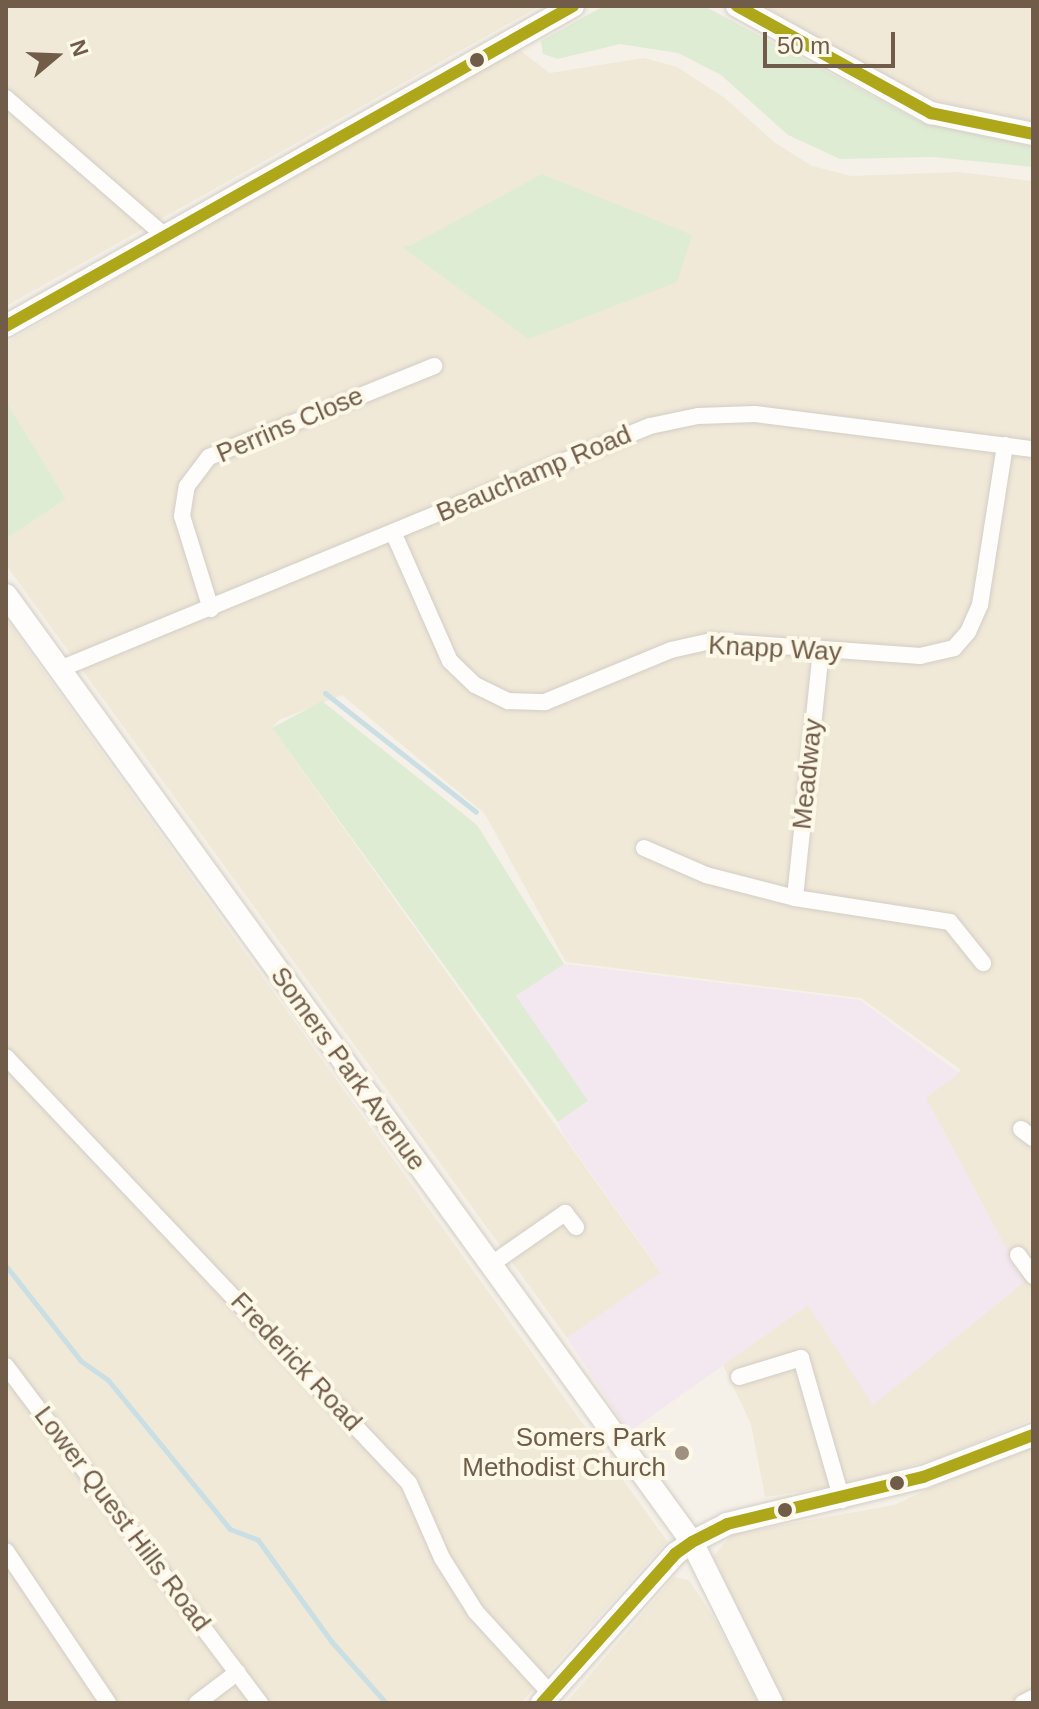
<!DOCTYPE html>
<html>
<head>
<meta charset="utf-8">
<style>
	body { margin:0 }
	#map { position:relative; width:1039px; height:1709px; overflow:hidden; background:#f5f1e8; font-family:Helvetica,sans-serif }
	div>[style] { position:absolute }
	.residential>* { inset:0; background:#f0e9d8 }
	.education>* { inset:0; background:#f3e7f0 }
	.green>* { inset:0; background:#deecd3 }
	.stream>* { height:5px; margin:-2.5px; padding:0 2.5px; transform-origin:2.5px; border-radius:2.5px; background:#cadfe4 }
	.roads { filter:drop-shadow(0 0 2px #d3cdc5) drop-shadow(0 0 2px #d3cdc5) }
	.street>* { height:16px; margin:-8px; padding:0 8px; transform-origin:8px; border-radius:8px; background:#fefdfc }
	.secondary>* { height:22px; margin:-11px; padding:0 11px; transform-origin:11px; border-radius:11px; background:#fefdfc }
	.bus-1>* { height:12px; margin:-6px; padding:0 6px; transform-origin:6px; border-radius:6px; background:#afa71a }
	.dots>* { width:22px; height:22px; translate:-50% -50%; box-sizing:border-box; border:4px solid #fef8e8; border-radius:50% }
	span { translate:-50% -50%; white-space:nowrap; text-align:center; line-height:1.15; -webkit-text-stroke:8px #fef8e8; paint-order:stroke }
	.street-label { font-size:26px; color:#715c4a }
	.poi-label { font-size:26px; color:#715c4a }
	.right { translate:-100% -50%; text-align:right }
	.frame { position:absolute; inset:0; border:8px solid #715c4a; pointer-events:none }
	.north { position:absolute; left:16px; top:16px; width:80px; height:80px; -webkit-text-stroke:6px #fef8e8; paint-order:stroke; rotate:71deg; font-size:22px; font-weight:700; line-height:32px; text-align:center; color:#715c4a }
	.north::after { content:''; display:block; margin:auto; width:28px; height:36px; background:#715c4a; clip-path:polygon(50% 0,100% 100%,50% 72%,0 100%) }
	.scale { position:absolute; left:763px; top:32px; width:132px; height:36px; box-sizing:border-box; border:4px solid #715c4a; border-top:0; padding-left:10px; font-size:24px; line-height:28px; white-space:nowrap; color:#715c4a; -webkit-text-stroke:6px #fef8e8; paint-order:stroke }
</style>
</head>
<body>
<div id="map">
	<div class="residential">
		<i style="clip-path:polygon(6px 6px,540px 6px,6px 306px)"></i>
		<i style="clip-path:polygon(764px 6px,1033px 6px,1033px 121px,940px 102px,870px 69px)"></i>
		<i style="clip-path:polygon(514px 46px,550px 73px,644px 58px,677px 67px,725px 98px,774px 142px,812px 166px,851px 176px,958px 172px,1033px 181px,1033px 1419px,941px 1457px,848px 1484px,765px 1497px,751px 1424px,723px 1365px,808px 1305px,874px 1404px,1024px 1282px,926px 1098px,961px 1070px,861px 998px,566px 962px,485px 814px,342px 695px,279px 720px,272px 728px,661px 1273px,567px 1338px,6px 565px,6px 539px,66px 499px,6px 401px,6px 343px)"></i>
		<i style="clip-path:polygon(6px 619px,667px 1541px,521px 1703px,6px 1703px)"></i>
		<i style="clip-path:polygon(1033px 1441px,1033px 1703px,784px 1703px,713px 1557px,732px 1534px,894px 1505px)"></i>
		<i style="clip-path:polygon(674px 1577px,689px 1580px,716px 1621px,758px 1703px,566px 1703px)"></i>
	</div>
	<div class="education">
		<i style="clip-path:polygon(564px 964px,860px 1000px,959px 1073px,926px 1098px,1024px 1282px,873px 1405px,808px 1305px,629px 1432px,567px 1338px,661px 1272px,563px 1134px,558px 1122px,588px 1102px,516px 996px)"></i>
	</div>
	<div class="green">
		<i style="clip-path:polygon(604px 6px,706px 7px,921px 122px,1033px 147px,1033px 167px,933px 157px,840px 159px,788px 135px,721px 75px,678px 53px,620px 44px,558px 59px,543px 54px,541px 41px)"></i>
		<i style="clip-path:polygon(542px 174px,692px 235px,677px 282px,528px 339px,401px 246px,410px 246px)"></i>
		<i style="clip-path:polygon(6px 401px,66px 499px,6px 539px)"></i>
		<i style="clip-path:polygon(322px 701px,477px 825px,564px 964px,516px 996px,588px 1101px,558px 1122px,272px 728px)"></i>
	</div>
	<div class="stream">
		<i style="left:325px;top:693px;width:192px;rotate:38.2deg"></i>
		<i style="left:6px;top:1266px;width:121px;rotate:51.7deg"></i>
		<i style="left:81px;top:1361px;width:33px;rotate:35deg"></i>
		<i style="left:108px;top:1380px;width:193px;rotate:50.7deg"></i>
		<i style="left:230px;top:1529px;width:30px;rotate:21deg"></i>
		<i style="left:258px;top:1540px;width:125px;rotate:54.1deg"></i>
		<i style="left:331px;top:1641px;width:83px;rotate:48.4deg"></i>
	</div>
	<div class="roads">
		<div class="street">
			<i style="left:6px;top:98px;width:212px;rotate:41deg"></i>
			<i style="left:393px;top:532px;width:141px;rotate:66.2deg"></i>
			<i style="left:450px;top:661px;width:35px;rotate:44deg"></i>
			<i style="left:475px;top:685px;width:37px;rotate:26deg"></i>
			<i style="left:508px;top:701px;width:37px;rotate:2deg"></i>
			<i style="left:545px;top:702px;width:136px;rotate:-22.4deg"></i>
			<i style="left:671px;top:650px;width:41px;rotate:-12.7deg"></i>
			<i style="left:711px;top:641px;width:210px;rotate:4.1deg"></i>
			<i style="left:920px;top:656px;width:35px;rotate:-13deg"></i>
			<i style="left:954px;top:648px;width:21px;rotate:-49deg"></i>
			<i style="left:968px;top:632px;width:30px;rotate:-66deg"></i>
			<i style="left:980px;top:605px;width:162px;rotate:-81.1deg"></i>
			<i style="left:211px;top:609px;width:97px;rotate:-107.3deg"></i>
			<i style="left:182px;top:516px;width:30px;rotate:-81deg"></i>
			<i style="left:187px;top:486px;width:36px;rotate:-53deg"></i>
			<i style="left:209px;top:457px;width:243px;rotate:-22deg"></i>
			<i style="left:821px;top:650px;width:249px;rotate:96deg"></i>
			<i style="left:795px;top:898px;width:157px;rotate:8.8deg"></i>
			<i style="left:950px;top:922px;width:53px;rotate:51.2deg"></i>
			<i style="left:60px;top:669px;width:638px;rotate:-22.39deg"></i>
			<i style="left:650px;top:426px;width:49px;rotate:-11.8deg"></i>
			<i style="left:698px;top:416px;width:57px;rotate:-2deg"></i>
			<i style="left:755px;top:414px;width:280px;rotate:7.2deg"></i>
			<i style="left:644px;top:848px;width:68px;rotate:23.5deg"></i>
			<i style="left:706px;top:875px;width:92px;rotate:14.5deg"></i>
			<i style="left:6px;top:1057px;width:586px;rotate:46.59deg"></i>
			<i style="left:409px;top:1483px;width:82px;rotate:66.3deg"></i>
			<i style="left:442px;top:1558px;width:64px;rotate:57.8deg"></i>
			<i style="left:476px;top:1612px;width:110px;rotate:47.6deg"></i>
			<i style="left:1021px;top:1129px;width:15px;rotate:37deg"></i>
			<i style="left:1018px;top:1255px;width:26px;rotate:54deg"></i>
			<i style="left:493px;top:1263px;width:88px;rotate:-34.8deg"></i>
			<i style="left:565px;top:1213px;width:18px;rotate:52deg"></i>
			<i style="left:6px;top:1366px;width:422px;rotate:53deg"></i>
			<i style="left:739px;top:1377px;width:65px;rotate:-17deg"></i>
			<i style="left:801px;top:1358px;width:148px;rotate:73.9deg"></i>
			<i style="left:6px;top:1551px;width:183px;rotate:56.1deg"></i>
			<i style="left:197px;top:1703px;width:51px;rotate:-37.1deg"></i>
			<i style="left:1023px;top:1703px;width:11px;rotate:-27deg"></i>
		</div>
		<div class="secondary">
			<i style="left:737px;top:6px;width:222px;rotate:28.9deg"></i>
			<i style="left:931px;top:113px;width:104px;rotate:11.6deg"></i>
			<i style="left:6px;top:326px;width:651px;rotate:-29.44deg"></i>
			<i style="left:6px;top:595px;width:1169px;rotate:54.08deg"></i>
			<i style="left:692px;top:1542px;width:180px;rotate:63.6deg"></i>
			<i style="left:542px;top:1703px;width:200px;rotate:-48.2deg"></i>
			<i style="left:675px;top:1554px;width:21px;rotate:-35deg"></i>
			<i style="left:692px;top:1542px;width:39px;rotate:-27deg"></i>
			<i style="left:727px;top:1524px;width:202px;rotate:-13.5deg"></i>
			<i style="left:923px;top:1477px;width:118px;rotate:-20.9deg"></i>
		</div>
	</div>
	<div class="bus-1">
		<i style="left:737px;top:6px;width:222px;rotate:28.9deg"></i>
		<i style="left:931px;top:113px;width:104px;rotate:11.6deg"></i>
		<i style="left:6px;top:326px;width:651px;rotate:-29.44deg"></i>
		<i style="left:542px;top:1703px;width:200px;rotate:-48.2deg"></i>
		<i style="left:675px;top:1554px;width:21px;rotate:-35deg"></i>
		<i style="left:692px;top:1542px;width:39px;rotate:-27deg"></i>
		<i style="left:727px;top:1524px;width:202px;rotate:-13.5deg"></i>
		<i style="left:923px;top:1477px;width:118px;rotate:-20.9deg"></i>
	</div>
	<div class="dots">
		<i style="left:477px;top:60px;background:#715c4a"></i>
		<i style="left:682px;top:1453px;background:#9f9081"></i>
		<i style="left:897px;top:1483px;background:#715c4a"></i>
		<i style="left:785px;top:1510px;background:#715c4a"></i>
	</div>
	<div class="street-label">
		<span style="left:290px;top:425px;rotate:-23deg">Perrins Close</span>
		<span style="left:534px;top:474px;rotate:-23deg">Beauchamp Road</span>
		<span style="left:775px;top:649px;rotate:3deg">Knapp Way</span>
		<span style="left:808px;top:774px;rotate:-84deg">Meadway</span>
		<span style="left:348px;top:1069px;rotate:54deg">Somers Park Avenue</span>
		<span style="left:296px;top:1362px;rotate:47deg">Frederick Road</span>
		<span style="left:122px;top:1519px;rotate:53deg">Lower Quest Hills Road</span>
	</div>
	<div class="poi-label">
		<span class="right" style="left:666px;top:1453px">Somers Park<br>Methodist Church</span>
	</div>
	<div class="frame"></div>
	<div class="north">N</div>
	<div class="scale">50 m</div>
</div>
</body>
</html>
